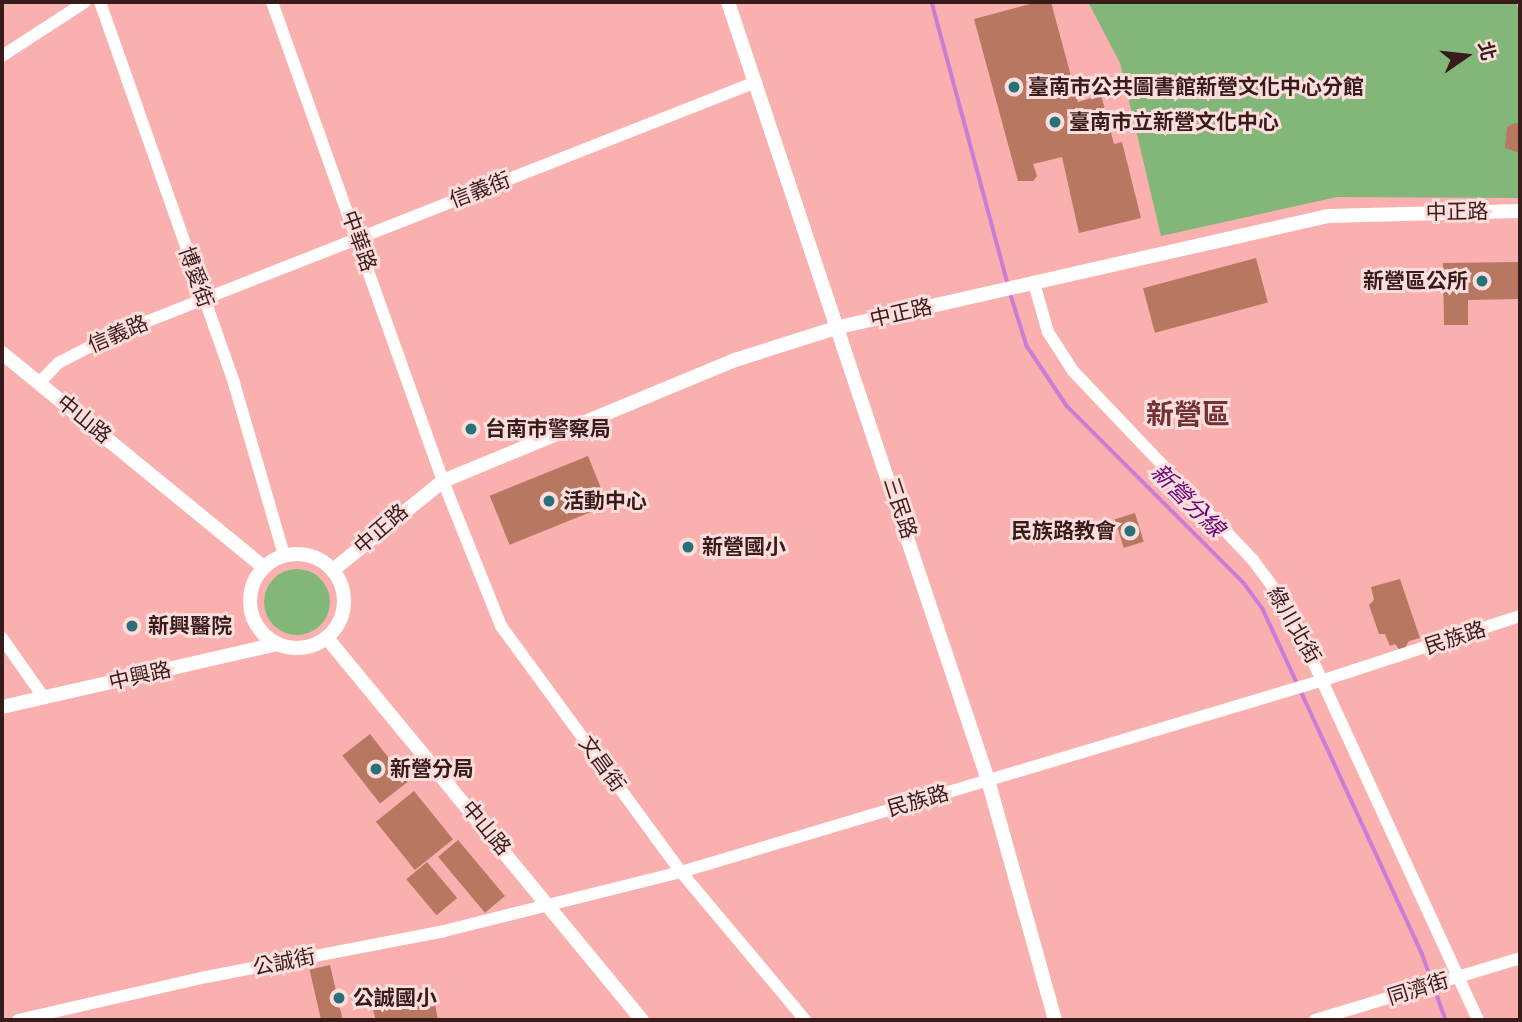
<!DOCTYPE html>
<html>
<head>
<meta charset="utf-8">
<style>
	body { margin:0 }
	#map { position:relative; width:1522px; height:1022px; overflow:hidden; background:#fab0ae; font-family:"Times New Roman","Noto Sans TC",serif }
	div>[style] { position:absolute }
	.green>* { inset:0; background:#83b779 }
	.round { border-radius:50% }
	.stream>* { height:3.5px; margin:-1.75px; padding:0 1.75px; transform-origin:1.75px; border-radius:1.75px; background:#c87dd7 }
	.building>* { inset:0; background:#b77760; transform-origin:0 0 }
	.minor>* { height:12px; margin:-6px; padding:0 6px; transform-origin:6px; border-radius:6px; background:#fff }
	.tertiary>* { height:14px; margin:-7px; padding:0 7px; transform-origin:7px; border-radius:7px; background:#fff }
	.tertiary>.ring { margin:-7px; padding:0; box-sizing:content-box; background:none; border:14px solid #fff; border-radius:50% }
	.dots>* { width:19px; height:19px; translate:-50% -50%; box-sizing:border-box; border:4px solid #fededd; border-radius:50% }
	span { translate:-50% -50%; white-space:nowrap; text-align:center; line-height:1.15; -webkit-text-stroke:6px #fededd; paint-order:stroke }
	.poi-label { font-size:21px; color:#381c1c; font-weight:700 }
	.left { translate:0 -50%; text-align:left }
	.right { translate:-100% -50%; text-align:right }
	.street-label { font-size:21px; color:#381c1c }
	.water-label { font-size:23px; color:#6a047b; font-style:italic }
	.district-label { font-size:28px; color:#703334; font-weight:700 }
	.frame { position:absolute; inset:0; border:4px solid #381c1c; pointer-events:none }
	.north { position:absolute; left:1431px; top:21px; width:70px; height:70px; -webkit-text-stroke:5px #fededd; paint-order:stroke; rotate:76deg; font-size:19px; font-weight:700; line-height:28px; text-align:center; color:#381c1c }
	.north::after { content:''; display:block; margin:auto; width:24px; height:32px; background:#381c1c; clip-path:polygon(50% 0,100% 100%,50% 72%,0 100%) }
</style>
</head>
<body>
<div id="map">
	<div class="green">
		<i style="clip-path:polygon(1088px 2px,1516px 2px,1520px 14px,1520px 198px,1337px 197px,1161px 236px,1120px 63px)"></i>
		<i class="round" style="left:264px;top:569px;width:66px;height:66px"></i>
	</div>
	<div class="stream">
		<i style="left:932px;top:2px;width:292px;rotate:74.9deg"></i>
		<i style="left:1010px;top:292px;width:57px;rotate:72.5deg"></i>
		<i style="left:1027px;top:346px;width:72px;rotate:56.3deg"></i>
		<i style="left:1067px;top:406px;width:250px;rotate:45deg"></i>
		<i style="left:1244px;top:583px;width:32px;rotate:54deg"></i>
		<i style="left:1263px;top:609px;width:379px;rotate:65.2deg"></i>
		<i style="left:1422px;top:953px;width:71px;rotate:70.3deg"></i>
	</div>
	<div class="building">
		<i style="clip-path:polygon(1038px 2px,1051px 2px,1078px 102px,1101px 95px,1114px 144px,1122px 142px,1141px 218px,1079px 233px,1062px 157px,1033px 164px,1037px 176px,1033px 181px,1018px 181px,974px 19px)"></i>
		<i style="clip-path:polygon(1515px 123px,1520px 124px,1520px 153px,1505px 148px,1507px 127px)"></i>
		<i style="left:1256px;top:258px;width:46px;height:117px;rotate:75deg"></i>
		<i style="clip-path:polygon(1520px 262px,1520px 299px,1468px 300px,1468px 325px,1444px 325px,1443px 263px)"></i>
		<i style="left:588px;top:456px;width:53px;height:106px;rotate:68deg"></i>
		<i style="left:1135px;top:513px;width:30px;height:21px;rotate:73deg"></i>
		<i style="clip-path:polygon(1400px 579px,1420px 638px,1409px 641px,1402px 653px,1395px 644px,1390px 646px,1385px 634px,1379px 634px,1369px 605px,1374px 600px,1371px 587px)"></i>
		<i style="left:370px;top:734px;width:61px;height:35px;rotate:52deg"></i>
		<i style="left:414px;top:791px;width:62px;height:49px;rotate:51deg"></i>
		<i style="left:458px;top:840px;width:73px;height:26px;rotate:50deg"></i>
		<i style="left:427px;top:862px;width:47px;height:27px;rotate:50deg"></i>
		<i style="left:330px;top:965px;width:57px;height:21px;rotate:77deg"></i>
		<i style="clip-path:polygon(382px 996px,387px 1008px,421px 1000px,424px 1008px,435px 1004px,438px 1020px,376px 1020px,370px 1000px)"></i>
	</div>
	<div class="minor">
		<i style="left:100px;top:2px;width:404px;rotate:70.6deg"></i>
		<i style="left:234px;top:383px;width:179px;rotate:73.8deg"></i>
		<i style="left:272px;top:2px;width:509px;rotate:70.35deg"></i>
		<i style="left:443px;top:481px;width:156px;rotate:68.2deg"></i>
		<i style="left:501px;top:626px;width:305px;rotate:53.8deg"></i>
		<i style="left:681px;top:872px;width:193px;rotate:50deg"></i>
		<i style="left:2px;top:56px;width:99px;rotate:-33deg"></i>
		<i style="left:1034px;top:283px;width:51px;rotate:74.1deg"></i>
		<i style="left:1048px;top:332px;width:46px;rotate:57.3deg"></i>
		<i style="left:1073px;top:371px;width:261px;rotate:46.4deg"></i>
		<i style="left:1253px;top:560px;width:61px;rotate:53.7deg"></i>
		<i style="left:1289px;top:609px;width:452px;rotate:65.3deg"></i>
		<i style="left:39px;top:383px;width:28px;rotate:-46deg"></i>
		<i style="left:58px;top:363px;width:64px;rotate:-27deg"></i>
		<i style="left:115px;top:334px;width:689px;rotate:-21.46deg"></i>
		<i style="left:2px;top:638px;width:73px;rotate:55deg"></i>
		<i style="left:18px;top:1020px;width:193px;rotate:-12.9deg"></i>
		<i style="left:206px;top:977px;width:242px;rotate:-10.9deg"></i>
		<i style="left:444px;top:931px;width:244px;rotate:-14deg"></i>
		<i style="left:681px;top:872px;width:671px;rotate:-16.63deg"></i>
		<i style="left:1324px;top:680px;width:206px;rotate:-18.1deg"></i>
		<i style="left:1315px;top:1020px;width:214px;rotate:-16.8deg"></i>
	</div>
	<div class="tertiary">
		<i style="left:728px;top:2px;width:820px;rotate:71.52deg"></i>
		<i style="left:988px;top:780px;width:249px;rotate:74.4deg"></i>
		<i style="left:2px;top:353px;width:336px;rotate:39.3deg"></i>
		<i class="ring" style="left:250px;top:554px;width:80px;height:80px"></i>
		<i style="left:333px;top:570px;width:141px;rotate:-39deg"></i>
		<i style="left:443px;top:481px;width:316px;rotate:-22.5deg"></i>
		<i style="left:735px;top:360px;width:109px;rotate:-17.6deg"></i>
		<i style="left:839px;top:327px;width:501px;rotate:-12.79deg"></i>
		<i style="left:1328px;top:216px;width:192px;rotate:-1.5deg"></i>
		<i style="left:327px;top:638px;width:495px;rotate:50.5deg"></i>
		<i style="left:2px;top:707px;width:283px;rotate:-12.9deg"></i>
	</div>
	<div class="dots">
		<i style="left:1014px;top:87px;background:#277276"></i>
		<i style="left:1055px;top:122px;background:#277276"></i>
		<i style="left:1482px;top:281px;background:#277276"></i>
		<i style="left:471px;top:429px;background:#277276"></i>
		<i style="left:549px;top:501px;background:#277276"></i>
		<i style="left:1130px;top:531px;background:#277276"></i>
		<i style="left:688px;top:547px;background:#277276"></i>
		<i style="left:132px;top:626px;background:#277276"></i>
		<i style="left:376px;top:769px;background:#277276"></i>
		<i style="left:339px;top:998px;background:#277276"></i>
	</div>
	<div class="poi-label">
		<span class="left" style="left:1028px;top:87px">臺南市公共圖書館新營文化中心分館</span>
		<span class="left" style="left:1069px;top:122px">臺南市立新營文化中心</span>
		<span class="right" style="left:1468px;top:281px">新營區公所</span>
		<span class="left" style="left:485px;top:429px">台南市警察局</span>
		<span class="left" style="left:563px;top:501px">活動中心</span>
		<span class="right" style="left:1116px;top:531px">民族路教會</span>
		<span class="left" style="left:702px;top:547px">新營國小</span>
		<span class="left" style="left:148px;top:626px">新興醫院</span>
		<span class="left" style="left:390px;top:769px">新營分局</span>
		<span class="left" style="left:353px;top:998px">公誠國小</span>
	</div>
	<div class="street-label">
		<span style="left:480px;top:190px;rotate:-21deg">信義街</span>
		<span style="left:1457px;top:212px;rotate:-1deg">中正路</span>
		<span style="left:359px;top:241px;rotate:70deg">中華路</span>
		<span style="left:196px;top:277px;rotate:70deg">博愛街</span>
		<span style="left:901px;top:313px;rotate:-13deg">中正路</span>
		<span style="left:118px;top:334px;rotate:-23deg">信義路</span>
		<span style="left:84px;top:419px;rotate:39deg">中山路</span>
		<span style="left:900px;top:508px;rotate:72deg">三民路</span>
		<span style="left:381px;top:529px;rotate:-41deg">中正路</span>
		<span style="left:1294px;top:625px;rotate:60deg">綠川北街</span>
		<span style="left:1455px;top:638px;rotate:-18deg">民族路</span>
		<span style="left:140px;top:676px;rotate:-13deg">中興路</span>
		<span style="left:602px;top:764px;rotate:54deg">文昌街</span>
		<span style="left:918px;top:801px;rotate:-16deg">民族路</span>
		<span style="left:486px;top:828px;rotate:50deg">中山路</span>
		<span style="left:284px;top:962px;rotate:-11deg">公誠街</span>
		<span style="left:1418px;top:989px;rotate:-17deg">同濟街</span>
	</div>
	<div class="water-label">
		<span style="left:1187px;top:501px;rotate:45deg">新營分線</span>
	</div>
	<div class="district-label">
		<span style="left:1188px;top:415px">新營區</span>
	</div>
	<div class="frame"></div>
	<div class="north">北</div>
</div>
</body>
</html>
